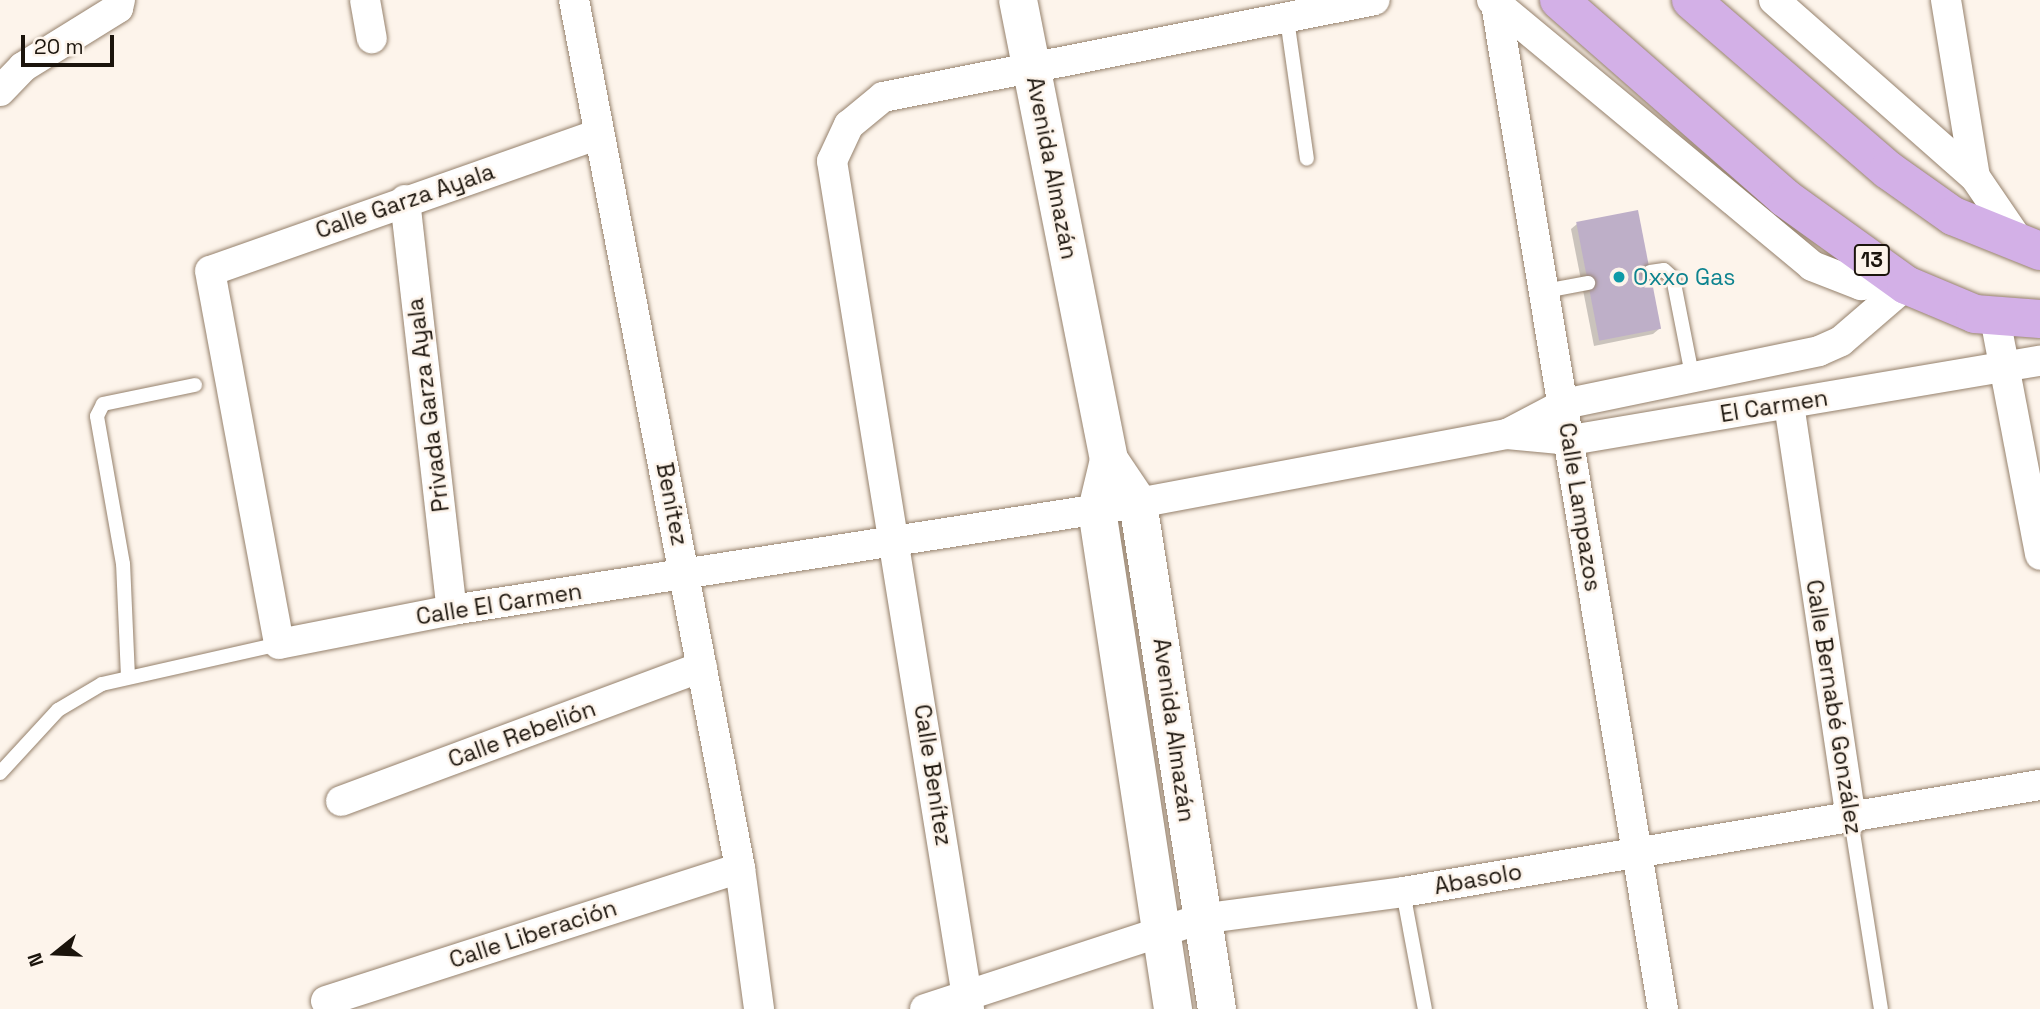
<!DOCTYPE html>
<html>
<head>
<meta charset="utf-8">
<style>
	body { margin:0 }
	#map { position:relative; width:2040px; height:1009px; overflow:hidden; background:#fdf4eb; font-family:"Space Grotesk",sans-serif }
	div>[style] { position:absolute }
	.shadow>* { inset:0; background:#0003 }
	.building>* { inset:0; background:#beafc8; transform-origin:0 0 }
	.roads { filter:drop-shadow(0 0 2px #95816c) drop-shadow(0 0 2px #95816c) }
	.lane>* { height:14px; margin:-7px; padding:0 7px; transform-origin:7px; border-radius:7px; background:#fff }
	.street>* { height:30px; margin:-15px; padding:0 15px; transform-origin:15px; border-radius:15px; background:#fff }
	.secondary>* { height:38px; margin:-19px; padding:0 19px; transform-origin:19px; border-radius:19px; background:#fff }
	.primary>* { height:38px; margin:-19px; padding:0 19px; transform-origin:19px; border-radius:19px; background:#d3b0e7 }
	.dots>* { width:19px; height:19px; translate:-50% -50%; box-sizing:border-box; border:4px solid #fdf4eb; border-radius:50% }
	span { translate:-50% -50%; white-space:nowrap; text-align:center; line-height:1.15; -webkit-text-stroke:5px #fdf4eb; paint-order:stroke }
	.shield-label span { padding:2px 5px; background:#fdf4eb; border:2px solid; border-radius:5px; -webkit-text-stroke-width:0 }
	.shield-label { font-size:21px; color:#1b140c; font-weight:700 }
	.street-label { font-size:23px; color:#1b140c }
	.culture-label { font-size:23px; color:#0d838f }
	.left { translate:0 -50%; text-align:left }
	.north { position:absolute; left:21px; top:918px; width:70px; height:70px; -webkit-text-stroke:5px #fdf4eb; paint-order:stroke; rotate:252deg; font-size:19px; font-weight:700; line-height:28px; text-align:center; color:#1b140c }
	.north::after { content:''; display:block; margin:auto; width:24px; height:32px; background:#1b140c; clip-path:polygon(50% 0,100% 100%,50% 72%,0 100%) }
	.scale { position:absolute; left:21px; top:35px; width:93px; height:32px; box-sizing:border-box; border:4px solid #1b140c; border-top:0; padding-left:9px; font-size:21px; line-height:24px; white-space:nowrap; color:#1b140c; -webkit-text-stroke:5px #fdf4eb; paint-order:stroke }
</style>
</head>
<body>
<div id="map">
	<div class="shadow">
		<i style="clip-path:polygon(1577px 224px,1659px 329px,1653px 334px,1594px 346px,1571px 229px)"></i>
	</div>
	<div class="building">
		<i style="left:1638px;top:210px;width:121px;height:63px;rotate:79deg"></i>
	</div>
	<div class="roads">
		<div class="lane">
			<i style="left:1287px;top:19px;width:141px;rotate:81.9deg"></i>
			<i style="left:1650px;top:272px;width:14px;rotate:-8deg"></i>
			<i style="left:1664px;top:270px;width:12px;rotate:42deg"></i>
			<i style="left:1673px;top:278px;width:99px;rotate:78.9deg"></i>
			<i style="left:1545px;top:291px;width:44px;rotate:-10.5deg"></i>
			<i style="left:128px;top:677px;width:113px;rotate:-92.5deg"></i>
			<i style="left:123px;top:564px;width:150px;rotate:-100deg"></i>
			<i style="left:97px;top:416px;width:13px;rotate:-63deg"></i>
			<i style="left:103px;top:404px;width:94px;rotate:-11.7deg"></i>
			<i style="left:0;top:773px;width:86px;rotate:-47.4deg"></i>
			<i style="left:58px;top:710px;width:51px;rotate:-30.6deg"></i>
			<i style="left:102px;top:684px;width:181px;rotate:-12.7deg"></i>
			<i style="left:1851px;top:820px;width:191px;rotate:81deg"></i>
			<i style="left:1403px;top:892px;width:119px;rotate:79.4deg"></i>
		</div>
		<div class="street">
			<i style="left:365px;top:0;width:39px;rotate:80deg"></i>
			<i style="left:574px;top:0;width:884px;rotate:79.17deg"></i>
			<i style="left:740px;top:868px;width:142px;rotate:82.3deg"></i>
			<i style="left:1492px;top:0;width:416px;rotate:39.7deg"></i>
			<i style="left:1812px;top:266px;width:53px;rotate:21.2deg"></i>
			<i style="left:1861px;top:285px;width:37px;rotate:-9deg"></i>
			<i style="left:1774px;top:0;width:268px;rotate:41.4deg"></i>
			<i style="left:1975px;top:177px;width:83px;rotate:55.7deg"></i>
			<i style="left:1946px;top:0;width:179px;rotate:80.7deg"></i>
			<i style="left:1496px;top:4px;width:1019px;rotate:80.57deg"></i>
			<i style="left:0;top:91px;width:33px;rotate:-46deg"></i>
			<i style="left:23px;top:67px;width:112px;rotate:-31.8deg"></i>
			<i style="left:118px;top:8px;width:8px;rotate:-76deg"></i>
			<i style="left:599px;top:134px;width:412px;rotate:160.6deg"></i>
			<i style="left:210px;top:271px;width:379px;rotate:79.5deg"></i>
			<i style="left:279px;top:644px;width:176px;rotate:-11.1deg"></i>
			<i style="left:452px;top:610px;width:694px;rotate:-8.87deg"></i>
			<i style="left:1138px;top:503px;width:375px;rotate:-10.6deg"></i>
			<i style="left:1507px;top:434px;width:64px;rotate:5.4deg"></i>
			<i style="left:1571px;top:440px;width:476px;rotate:-9.6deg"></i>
			<i style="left:405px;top:200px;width:413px;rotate:83.5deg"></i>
			<i style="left:1995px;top:318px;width:241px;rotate:79.2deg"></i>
			<i style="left:1789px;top:404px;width:421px;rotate:81.5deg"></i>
			<i style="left:1507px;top:434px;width:64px;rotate:-27.8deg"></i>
			<i style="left:1564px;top:404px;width:260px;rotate:-11.7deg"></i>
			<i style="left:1819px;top:351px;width:24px;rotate:-24deg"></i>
			<i style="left:1841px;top:341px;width:86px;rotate:-40.7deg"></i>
			<i style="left:341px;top:801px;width:385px;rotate:-20.4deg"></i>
			<i style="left:326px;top:1001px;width:435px;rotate:-17.8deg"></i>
			<i style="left:925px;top:1009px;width:290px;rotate:-18.1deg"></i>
			<i style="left:1201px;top:919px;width:204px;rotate:-7.6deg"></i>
			<i style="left:1403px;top:892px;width:646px;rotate:-9.54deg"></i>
			<i style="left:969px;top:1009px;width:859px;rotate:-99.18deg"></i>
			<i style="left:832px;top:161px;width:40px;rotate:-65deg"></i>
			<i style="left:849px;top:125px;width:44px;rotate:-39.5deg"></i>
			<i style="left:883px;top:97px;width:501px;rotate:-11.15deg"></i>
		</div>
		<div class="secondary">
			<i style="left:1018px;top:0;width:469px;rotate:78.8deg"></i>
			<i style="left:1109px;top:460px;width:52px;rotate:56deg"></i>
			<i style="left:1138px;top:503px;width:512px;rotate:81.13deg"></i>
			<i style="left:1109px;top:460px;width:51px;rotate:103.5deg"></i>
			<i style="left:1097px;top:510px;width:505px;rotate:81.34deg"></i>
		</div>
		<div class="primary">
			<i style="left:1559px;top:0;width:300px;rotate:41.2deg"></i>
			<i style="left:1785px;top:198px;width:149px;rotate:35.7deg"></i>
			<i style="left:1906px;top:285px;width:75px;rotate:22.8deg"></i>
			<i style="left:1975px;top:314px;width:65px;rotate:4.4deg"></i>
			<i style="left:1691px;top:0;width:260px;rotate:40.8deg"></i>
			<i style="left:1888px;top:170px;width:80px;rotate:35.3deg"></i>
			<i style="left:1953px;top:216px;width:94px;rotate:21.9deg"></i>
		</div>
	</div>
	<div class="dots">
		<i style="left:1619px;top:277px;background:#0f9aa8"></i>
	</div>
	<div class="shield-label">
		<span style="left:1872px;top:260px">13</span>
	</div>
	<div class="street-label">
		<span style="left:1052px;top:168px;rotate:79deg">Avenida Almazán</span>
		<span style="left:405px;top:201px;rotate:-19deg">Calle Garza Ayala</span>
		<span style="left:428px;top:405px;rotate:-97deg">Privada Garza Ayala</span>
		<span style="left:1774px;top:406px;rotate:-9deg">El Carmen</span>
		<span style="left:672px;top:504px;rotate:79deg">Benítez</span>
		<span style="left:1580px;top:507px;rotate:81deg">Calle Lampazos</span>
		<span style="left:499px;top:604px;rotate:-9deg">Calle El Carmen</span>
		<span style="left:1834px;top:707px;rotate:81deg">Calle Bernabé González</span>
		<span style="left:1174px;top:730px;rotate:82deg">Avenida Almazán</span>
		<span style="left:522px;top:734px;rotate:-20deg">Calle Rebelión</span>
		<span style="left:933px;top:775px;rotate:81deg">Calle Benítez</span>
		<span style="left:1478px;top:879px;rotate:-10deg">Abasolo</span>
		<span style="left:533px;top:934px;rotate:-18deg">Calle Liberación</span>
	</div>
	<div class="culture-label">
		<span class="left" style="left:1633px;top:277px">Oxxo Gas</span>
	</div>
	<div class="north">N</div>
	<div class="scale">20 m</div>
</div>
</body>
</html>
